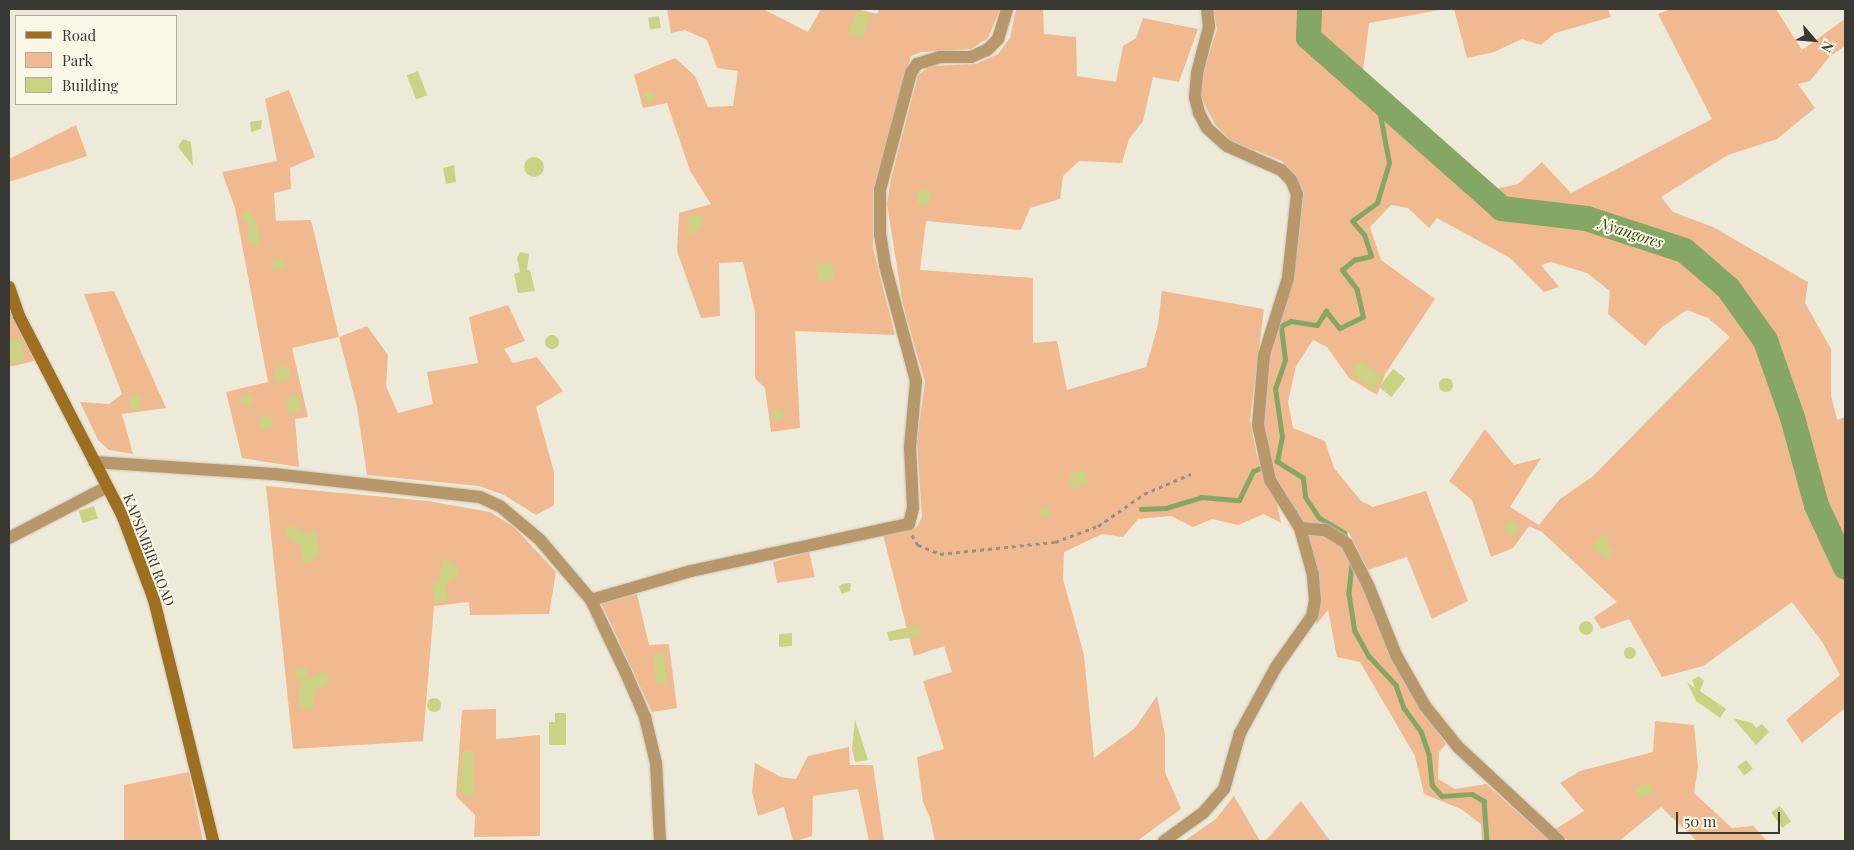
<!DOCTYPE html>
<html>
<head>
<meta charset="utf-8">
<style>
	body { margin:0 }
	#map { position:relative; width:1854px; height:850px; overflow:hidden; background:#eeeada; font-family:"Playfair Display",serif }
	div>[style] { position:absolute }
	.green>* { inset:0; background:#f1b98f }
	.stream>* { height:4.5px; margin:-2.25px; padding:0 2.25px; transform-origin:2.25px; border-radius:2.25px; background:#85a764 }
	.river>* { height:25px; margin:-12.5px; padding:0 12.5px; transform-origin:12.5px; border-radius:12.5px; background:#85a764 }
	.building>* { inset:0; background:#cbd284; transform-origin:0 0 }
	.round { border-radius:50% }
	.path>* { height:2.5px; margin-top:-1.25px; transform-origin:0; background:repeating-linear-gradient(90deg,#959287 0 4px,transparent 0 8px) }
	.roads { filter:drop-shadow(0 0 1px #cac6b8) drop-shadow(0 0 1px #cac6b8) }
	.street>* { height:12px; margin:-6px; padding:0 6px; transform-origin:6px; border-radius:6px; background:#b8986a }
	.secondary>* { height:12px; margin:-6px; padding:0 6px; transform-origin:6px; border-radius:6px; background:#9d6f1e }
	span { translate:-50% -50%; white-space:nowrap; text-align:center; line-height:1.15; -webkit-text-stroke:4px #fbf7e7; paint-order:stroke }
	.street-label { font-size:14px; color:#3a3832 }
	.water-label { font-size:15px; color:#2e4d00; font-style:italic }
	.frame { position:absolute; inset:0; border:10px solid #3a3832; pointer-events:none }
	.legend { position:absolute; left:15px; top:15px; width:162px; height:90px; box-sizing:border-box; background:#fbf7e7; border:1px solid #aeab9f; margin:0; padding:6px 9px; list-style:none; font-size:15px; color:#3a3832 }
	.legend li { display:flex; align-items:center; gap:10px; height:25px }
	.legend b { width:25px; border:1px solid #aeab9f }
	.north { position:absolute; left:1789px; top:15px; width:50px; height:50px; -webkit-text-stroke:4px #fbf7e7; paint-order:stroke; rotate:117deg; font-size:14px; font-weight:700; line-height:20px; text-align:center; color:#3a3832 }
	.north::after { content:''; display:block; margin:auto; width:18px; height:22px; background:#3a3832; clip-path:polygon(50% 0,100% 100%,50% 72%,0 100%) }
	.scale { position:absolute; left:1676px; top:812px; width:104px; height:22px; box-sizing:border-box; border:2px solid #3a3832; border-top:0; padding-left:6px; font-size:15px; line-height:18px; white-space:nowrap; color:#3a3832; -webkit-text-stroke:4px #fbf7e7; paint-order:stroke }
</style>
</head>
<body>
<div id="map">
	<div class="green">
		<i style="clip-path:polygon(667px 9px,763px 9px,808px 32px,821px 9px,856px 9px,877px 14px,879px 9px,1000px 9px,988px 38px,971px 49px,921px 52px,911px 56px,873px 191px,873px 248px,895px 335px,795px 331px,800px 428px,771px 432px,765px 388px,755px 378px,755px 312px,743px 262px,719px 263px,720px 316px,701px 318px,677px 251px,679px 213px,711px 204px,690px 171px,667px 103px,643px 108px,634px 75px,675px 58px,695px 76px,708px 107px,733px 106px,738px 71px,717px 68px,707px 40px,685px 30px,671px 33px)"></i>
		<i style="clip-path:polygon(1016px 9px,1043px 9px,1044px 34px,1076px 37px,1077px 76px,1116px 82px,1123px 46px,1136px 38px,1143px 18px,1198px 29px,1179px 82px,1153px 77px,1143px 121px,1129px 139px,1122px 163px,1079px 161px,1063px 176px,1060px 199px,1030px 208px,1021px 230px,926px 221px,920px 270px,1033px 278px,1033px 343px,1057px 341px,1067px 390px,1146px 367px,1158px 325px,1162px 291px,1264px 309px,1250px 420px,1257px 456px,1277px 503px,1281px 523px,1264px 514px,1238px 525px,1212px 519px,1193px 527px,1171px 516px,1138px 519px,1123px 537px,1102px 534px,1064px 552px,1063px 579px,1084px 655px,1094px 758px,1135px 728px,1157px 696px,1165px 735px,1165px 772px,1181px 809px,1137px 841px,935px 841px,930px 818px,923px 802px,917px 757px,944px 749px,923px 681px,952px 672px,944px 646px,914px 656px,883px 535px,917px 527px,922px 517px,917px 441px,925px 382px,903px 305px,887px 204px,891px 179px,918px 75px,930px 66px,976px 64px,998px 54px,1010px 38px)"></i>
		<i style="clip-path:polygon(1213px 9px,1445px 9px,1369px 23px,1363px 71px,1373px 85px,1394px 98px,1491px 190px,1518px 184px,1542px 162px,1571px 193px,1712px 119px,1658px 14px,1671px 9px,1776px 9px,1802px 50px,1845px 19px,1845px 46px,1829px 57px,1810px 81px,1798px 84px,1815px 108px,1777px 139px,1728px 155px,1661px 197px,1673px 212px,1713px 227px,1808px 282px,1805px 303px,1831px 349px,1831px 395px,1837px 420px,1845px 417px,1845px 708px,1802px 743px,1786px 720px,1840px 675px,1823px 643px,1792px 602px,1703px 666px,1662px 677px,1629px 619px,1601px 629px,1594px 617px,1617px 602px,1542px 532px,1529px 526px,1513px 548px,1491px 557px,1472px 500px,1449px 481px,1485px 429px,1514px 465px,1541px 458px,1510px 507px,1539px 525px,1560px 499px,1592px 477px,1730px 337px,1708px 318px,1687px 310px,1662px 327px,1645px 346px,1608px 314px,1610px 291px,1587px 273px,1551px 262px,1541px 265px,1559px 287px,1544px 292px,1510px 258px,1437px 218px,1429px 228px,1408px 208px,1391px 205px,1370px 227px,1381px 260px,1435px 299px,1385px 374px,1377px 395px,1349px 378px,1327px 347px,1313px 340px,1296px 366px,1288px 402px,1293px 428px,1325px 441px,1334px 468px,1361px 501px,1373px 507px,1426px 491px,1468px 601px,1432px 619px,1407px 557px,1368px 570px,1349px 533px,1303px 522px,1274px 473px,1263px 424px,1267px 370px,1275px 328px,1294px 273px,1304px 193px,1282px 161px,1231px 141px,1215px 124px,1201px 98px,1203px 73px,1217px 29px)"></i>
		<i style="clip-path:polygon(1454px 9px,1608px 9px,1611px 17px,1555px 33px,1541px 45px,1522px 39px,1494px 52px,1467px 58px)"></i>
		<i style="clip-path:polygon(289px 90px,315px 157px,290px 168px,291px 189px,274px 193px,276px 221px,311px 220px,339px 337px,367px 326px,388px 355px,386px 386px,398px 413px,433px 404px,427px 372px,478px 363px,469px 317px,508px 305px,525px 341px,504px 349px,513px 363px,537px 357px,563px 391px,536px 407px,554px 472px,554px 505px,536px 515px,504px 495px,479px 486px,367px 475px,357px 407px,339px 337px,292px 348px,308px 417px,295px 419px,299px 467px,242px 458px,226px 392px,268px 382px,235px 208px,222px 172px,277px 161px,265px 99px)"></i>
		<i style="clip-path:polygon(76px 125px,87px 156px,9px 182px,9px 159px)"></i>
		<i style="clip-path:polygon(114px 291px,166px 408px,122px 414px,133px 454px,109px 450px,98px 440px,80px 402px,109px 404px,122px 394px,84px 294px)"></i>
		<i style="clip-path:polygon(9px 296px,34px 361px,9px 367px)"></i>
		<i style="clip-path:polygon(266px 486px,428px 501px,490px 512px,514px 527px,556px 572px,549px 614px,470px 615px,469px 602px,434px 606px,423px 741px,293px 749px)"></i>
		<i style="clip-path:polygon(1307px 533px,1333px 539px,1343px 549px,1360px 577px,1388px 652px,1408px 688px,1446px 744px,1439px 752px,1438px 779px,1455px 789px,1486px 784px,1550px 841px,1482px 841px,1481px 824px,1461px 809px,1424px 794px,1415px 756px,1360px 662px,1337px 657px,1328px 610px,1316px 625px,1321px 591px)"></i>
		<i style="clip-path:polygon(809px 552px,815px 577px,777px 583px,773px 562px)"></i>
		<i style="clip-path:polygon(637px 594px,649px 645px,669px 644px,677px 708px,652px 712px,601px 603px)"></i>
		<i style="clip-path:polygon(496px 709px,496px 739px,540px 735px,540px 836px,474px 837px,475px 815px,456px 796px,462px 710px)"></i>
		<i style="clip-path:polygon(1655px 721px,1694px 725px,1698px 767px,1694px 793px,1732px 828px,1753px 826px,1767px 841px,1697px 841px,1661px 807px,1619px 841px,1568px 841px,1554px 830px,1584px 811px,1560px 783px,1580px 771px,1653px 752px)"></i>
		<i style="clip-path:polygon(849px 747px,850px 765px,873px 765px,884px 841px,869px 841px,858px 789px,813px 796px,812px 836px,796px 841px,793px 841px,784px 807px,758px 816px,752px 792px,755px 763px,781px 777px,796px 779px,808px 756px)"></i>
		<i style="clip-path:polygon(189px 772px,203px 841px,124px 841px,124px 785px)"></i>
		<i style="clip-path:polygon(1234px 796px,1260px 841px,1184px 841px,1216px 819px)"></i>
		<i style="clip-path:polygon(1301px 801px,1330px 841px,1265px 841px)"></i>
	</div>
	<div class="stream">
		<i style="left:1141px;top:509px;width:25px;rotate:-2deg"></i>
		<i style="left:1166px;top:508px;width:37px;rotate:-17deg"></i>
		<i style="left:1201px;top:497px;width:38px;rotate:5deg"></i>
		<i style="left:1239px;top:500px;width:32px;rotate:-64deg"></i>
		<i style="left:1253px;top:471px;width:14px;rotate:-21deg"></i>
		<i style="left:1346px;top:539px;width:6px;rotate:-108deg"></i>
		<i style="left:1344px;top:533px;width:29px;rotate:-149deg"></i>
		<i style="left:1319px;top:518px;width:25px;rotate:-124deg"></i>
		<i style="left:1305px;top:497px;width:19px;rotate:-96deg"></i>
		<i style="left:1303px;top:478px;width:31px;rotate:-148deg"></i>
		<i style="left:1277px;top:462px;width:25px;rotate:-79deg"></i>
		<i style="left:1282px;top:437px;width:49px;rotate:-98.3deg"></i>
		<i style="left:1275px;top:389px;width:31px;rotate:-71deg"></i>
		<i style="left:1285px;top:360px;width:34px;rotate:-97deg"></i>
		<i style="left:1281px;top:326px;width:11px;rotate:-27deg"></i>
		<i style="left:1291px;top:321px;width:26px;rotate:9deg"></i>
		<i style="left:1317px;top:325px;width:17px;rotate:-57deg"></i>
		<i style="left:1326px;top:311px;width:22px;rotate:51deg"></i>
		<i style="left:1340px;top:328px;width:25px;rotate:-26deg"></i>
		<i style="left:1363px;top:317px;width:28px;rotate:-103deg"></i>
		<i style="left:1357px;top:290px;width:25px;rotate:-127deg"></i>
		<i style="left:1342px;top:270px;width:16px;rotate:-40deg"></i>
		<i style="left:1354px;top:260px;width:17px;rotate:-13deg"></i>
		<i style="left:1371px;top:256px;width:22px;rotate:-108deg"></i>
		<i style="left:1364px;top:235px;width:18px;rotate:-131deg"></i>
		<i style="left:1352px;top:221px;width:31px;rotate:-36deg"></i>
		<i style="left:1377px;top:203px;width:42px;rotate:-73.3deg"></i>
		<i style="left:1389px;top:163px;width:65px;rotate:-100.6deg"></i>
		<i style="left:1352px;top:564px;width:30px;rotate:96deg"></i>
		<i style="left:1349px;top:594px;width:37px;rotate:81deg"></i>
		<i style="left:1355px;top:631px;width:29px;rotate:61deg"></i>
		<i style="left:1369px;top:656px;width:40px;rotate:47deg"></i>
		<i style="left:1396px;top:685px;width:24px;rotate:71deg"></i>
		<i style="left:1404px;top:708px;width:29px;rotate:54deg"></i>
		<i style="left:1421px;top:731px;width:24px;rotate:71deg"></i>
		<i style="left:1429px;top:754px;width:31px;rotate:84deg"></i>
		<i style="left:1432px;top:785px;width:15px;rotate:48deg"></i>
		<i style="left:1442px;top:796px;width:30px;rotate:-4deg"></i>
		<i style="left:1472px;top:794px;width:14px;rotate:30deg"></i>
		<i style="left:1484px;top:801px;width:40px;rotate:85.7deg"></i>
	</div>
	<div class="river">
		<i style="left:1309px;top:9px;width:28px;rotate:92deg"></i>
		<i style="left:1308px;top:37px;width:258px;rotate:41.5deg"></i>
		<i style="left:1501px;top:208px;width:86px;rotate:6.7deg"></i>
		<i style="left:1586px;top:218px;width:103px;rotate:18.1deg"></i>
		<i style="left:1684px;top:250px;width:58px;rotate:40.8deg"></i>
		<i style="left:1728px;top:288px;width:64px;rotate:54.6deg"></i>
		<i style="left:1765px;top:340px;width:82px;rotate:70.7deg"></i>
		<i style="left:1792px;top:417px;width:91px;rotate:74.7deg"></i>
		<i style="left:1816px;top:505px;width:68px;rotate:64.9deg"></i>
	</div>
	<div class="building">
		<i style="left:857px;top:10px;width:15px;height:25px;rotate:20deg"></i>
		<i style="left:659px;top:16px;width:12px;height:11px;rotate:81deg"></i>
		<i style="left:418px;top:71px;width:26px;height:12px;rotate:69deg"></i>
		<i class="round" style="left:642.5px;top:90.5px;width:11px;height:11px"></i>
		<i style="clip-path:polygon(262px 120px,261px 129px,251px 132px,250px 122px)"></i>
		<i style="clip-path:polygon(183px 139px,191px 142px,193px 166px,178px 147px)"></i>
		<i class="round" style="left:524px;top:157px;width:20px;height:20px"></i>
		<i style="clip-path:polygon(454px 165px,456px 182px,446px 184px,443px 168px)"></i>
		<i style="left:918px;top:190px;width:12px;height:14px;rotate:5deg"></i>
		<i style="clip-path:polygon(249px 210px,258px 226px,259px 245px,249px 245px,247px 227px,251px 227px,241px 218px,243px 212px)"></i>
		<i style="clip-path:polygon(692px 214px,700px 215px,704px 223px,690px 237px,687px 221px)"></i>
		<i style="clip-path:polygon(520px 252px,529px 254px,527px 270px,530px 270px,535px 291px,518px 293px,514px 274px,520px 272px,517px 258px)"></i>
		<i style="left:283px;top:258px;width:11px;height:12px;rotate:80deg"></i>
		<i style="left:832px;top:263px;width:17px;height:16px;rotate:83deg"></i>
		<i class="round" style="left:545px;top:335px;width:14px;height:14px"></i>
		<i style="clip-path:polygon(21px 338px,25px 360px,9px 364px,9px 341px)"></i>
		<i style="left:1361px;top:360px;width:28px;height:16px;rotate:39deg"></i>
		<i class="round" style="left:274px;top:366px;width:16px;height:16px"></i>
		<i style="left:1393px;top:369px;width:16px;height:23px;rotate:38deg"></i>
		<i class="round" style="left:1439px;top:378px;width:14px;height:14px"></i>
		<i style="left:139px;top:394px;width:14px;height:11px;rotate:78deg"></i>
		<i class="round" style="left:240px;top:394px;width:12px;height:12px"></i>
		<i style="left:300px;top:395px;width:17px;height:13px;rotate:87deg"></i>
		<i class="round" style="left:771px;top:409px;width:12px;height:12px"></i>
		<i class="round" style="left:259px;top:415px;width:14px;height:14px"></i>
		<i style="left:1084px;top:469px;width:15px;height:17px;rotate:70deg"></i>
		<i style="left:94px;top:506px;width:13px;height:16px;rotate:72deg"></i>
		<i class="round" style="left:1038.5px;top:506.5px;width:11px;height:11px"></i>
		<i style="left:1513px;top:519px;width:13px;height:12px;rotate:58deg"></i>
		<i style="clip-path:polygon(292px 524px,302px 532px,317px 531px,320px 555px,313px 556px,314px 561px,302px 563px,300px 544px,285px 536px,285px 528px)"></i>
		<i style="clip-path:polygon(1602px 534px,1610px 540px,1607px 545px,1613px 550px,1607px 559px,1592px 548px)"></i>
		<i style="clip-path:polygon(443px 558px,457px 566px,458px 576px,445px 584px,448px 601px,435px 603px,432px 583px,439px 582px)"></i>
		<i style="clip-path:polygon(851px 583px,850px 591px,842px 594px,839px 587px,842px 584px)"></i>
		<i class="round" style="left:1579px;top:621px;width:14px;height:14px"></i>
		<i style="clip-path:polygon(919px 625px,921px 636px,889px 641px,887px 632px)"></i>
		<i style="clip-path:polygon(792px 633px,792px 646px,779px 647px,779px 634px)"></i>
		<i class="round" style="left:1624px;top:647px;width:12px;height:12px"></i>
		<i style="clip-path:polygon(658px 652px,664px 653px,667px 685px,656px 683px,654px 656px)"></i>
		<i style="left:306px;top:667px;width:11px;height:11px;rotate:85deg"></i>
		<i style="clip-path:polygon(322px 672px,327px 674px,329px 682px,324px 687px,314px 690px,313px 709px,298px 709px,299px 682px)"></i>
		<i style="clip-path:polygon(1699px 676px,1704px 681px,1700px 691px,1726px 709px,1720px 718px,1696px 701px,1687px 682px,1695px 688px,1692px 680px)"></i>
		<i class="round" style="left:427px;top:698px;width:14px;height:14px"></i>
		<i style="clip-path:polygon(555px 713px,566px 713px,566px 745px,549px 745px,549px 722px,555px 722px)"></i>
		<i style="clip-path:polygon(1733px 718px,1752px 723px,1756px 728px,1762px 724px,1769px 732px,1756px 745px)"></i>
		<i style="clip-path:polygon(855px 719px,868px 760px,855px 762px,852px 749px)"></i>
		<i style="clip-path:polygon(463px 750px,473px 750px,473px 780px,476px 790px,467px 797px,459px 790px)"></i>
		<i style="left:1746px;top:760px;width:11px;height:11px;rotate:52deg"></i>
		<i style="left:1649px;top:782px;width:11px;height:15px;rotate:63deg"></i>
		<i style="left:1780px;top:806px;width:19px;height:11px;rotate:54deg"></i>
	</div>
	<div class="path">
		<i style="left:912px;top:535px;width:12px;rotate:59deg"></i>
		<i style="left:918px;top:545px;width:24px;rotate:22deg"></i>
		<i style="left:940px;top:554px;width:116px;rotate:-6deg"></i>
		<i style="left:1055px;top:542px;width:46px;rotate:-20.4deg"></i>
		<i style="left:1098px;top:526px;width:56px;rotate:-34.8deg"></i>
		<i style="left:1144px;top:494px;width:51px;rotate:-23.1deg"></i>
	</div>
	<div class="roads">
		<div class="street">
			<i style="left:94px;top:462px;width:180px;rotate:3.8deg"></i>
			<i style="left:274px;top:474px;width:207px;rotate:6.4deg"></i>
			<i style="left:480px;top:497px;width:23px;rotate:25deg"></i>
			<i style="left:501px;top:507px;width:51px;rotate:40.2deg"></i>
			<i style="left:540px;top:540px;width:79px;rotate:49.6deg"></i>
			<i style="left:591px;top:600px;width:81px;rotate:64.4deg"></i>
			<i style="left:626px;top:673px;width:48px;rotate:66.6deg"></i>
			<i style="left:645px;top:717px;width:47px;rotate:76.6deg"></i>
			<i style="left:656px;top:763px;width:78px;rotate:87.1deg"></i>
			<i style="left:1300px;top:528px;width:25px;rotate:5deg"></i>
			<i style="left:1325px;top:530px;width:26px;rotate:32deg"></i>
			<i style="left:1347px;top:544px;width:46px;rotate:62.9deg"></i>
			<i style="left:1368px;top:585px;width:75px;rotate:68.2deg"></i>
			<i style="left:1396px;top:655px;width:59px;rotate:60.4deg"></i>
			<i style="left:1425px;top:706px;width:53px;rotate:51.2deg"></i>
			<i style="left:1458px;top:747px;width:138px;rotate:42.9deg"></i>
			<i style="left:9px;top:538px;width:110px;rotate:-27.5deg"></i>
			<i style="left:591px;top:600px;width:104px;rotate:-16.2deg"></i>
			<i style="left:691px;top:571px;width:223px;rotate:-12.2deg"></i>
			<i style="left:909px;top:524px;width:16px;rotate:-76deg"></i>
			<i style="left:913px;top:508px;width:61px;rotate:-92.8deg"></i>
			<i style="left:910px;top:447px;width:66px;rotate:-84.8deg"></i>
			<i style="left:916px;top:381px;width:120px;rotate:-105deg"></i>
			<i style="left:885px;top:265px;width:30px;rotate:-99deg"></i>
			<i style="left:880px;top:235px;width:45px;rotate:-90deg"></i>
			<i style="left:880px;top:190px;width:121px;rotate:-75.2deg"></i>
			<i style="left:911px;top:73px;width:11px;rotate:-56deg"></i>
			<i style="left:917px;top:64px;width:24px;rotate:-17deg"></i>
			<i style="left:940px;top:57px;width:31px"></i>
			<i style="left:971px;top:57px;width:17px;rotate:-24deg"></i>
			<i style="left:987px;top:50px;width:16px;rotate:-45deg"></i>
			<i style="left:998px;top:39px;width:31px;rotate:-73deg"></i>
			<i style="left:1164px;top:841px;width:48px;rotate:-35.7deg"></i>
			<i style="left:1203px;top:813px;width:32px;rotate:-49deg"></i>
			<i style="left:1224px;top:789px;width:58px;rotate:-74.1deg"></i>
			<i style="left:1240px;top:733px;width:75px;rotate:-61.4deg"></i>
			<i style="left:1276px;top:667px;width:62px;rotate:-54.8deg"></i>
			<i style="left:1312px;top:616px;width:16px;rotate:-79deg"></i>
			<i style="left:1315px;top:600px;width:25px;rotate:-95deg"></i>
			<i style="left:1313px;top:575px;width:49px;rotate:-105.5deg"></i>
			<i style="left:1300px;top:528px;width:57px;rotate:-122deg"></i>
			<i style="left:1270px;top:480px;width:56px;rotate:-102.3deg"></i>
			<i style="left:1258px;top:425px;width:70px;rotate:-85.1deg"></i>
			<i style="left:1264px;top:355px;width:81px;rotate:-72.7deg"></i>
			<i style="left:1288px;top:278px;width:84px;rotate:-83.9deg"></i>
			<i style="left:1297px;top:194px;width:15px;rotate:-113deg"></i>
			<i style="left:1291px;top:180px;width:14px;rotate:-135deg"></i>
			<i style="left:1281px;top:170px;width:59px;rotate:-156deg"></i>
			<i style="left:1227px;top:146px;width:27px;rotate:-138deg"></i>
			<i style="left:1207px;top:128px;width:17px;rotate:-118deg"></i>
			<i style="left:1199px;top:113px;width:16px;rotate:-104deg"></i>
			<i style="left:1195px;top:97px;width:24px;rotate:-85deg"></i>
			<i style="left:1197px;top:73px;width:48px;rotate:-75.4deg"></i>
			<i style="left:1209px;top:27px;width:18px;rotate:-96deg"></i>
		</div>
		<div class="secondary">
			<i style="left:9px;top:287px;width:31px;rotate:71deg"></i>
			<i style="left:19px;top:316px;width:226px;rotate:62.6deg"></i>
			<i style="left:123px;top:517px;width:89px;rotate:69.5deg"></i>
			<i style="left:154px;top:600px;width:248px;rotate:76.2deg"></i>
		</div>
	</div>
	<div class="street-label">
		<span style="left:149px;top:550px;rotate:69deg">KAPSIMBIRI ROAD</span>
	</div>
	<div class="water-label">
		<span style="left:1631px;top:233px;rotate:18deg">Nyangores</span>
	</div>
	<div class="frame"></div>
	<ul class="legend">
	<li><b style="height:6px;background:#9d6f1e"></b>Road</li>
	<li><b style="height:14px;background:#f1b98f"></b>Park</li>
	<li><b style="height:14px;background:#cbd284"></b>Building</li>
	</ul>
	<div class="north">N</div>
	<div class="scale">50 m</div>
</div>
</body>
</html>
